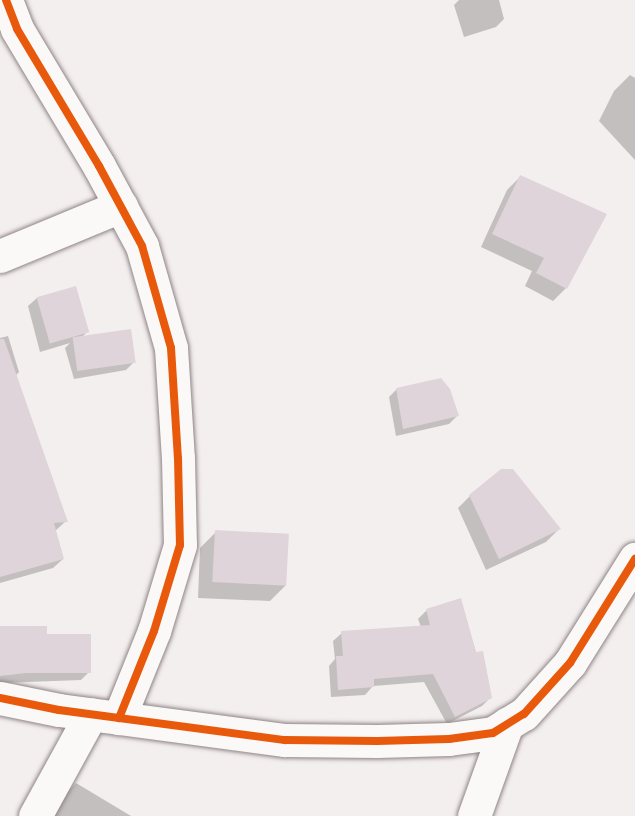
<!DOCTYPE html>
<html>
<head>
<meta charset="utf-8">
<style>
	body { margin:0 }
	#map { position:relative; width:635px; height:816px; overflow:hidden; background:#f4efef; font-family:"Gochi Hand",sans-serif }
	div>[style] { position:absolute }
	.shadow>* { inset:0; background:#0003 }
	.building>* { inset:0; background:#dfd4d9; transform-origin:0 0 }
	.roads { filter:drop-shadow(0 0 2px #8f8486) drop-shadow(0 0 2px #8f8486) }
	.street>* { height:33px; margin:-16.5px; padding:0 16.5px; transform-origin:16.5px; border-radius:16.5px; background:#faf9f8 }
	.cycleway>* { height:8px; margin:-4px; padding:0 4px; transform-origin:4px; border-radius:4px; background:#e8590c }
	span { translate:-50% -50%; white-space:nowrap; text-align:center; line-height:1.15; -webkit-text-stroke:5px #fdfcf7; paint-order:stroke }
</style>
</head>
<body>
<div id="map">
	<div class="shadow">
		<i style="clip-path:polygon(459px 0,499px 0,504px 19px,496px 27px,464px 37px,454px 5px)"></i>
		<i style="clip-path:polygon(630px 75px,635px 78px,635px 160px,599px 121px,614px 91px)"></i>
		<i style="clip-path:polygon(520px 177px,566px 288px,553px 301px,525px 286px,532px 271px,481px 247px,507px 190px)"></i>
		<i style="clip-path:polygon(37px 298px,87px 332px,81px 338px,134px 362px,126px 370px,74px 379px,65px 348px,70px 343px,40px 352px,28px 306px)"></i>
		<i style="clip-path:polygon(8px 336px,19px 372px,16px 375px,66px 521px,55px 531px,63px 559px,53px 568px,0 583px,0 338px)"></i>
		<i style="clip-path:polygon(397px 389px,457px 416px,449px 424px,396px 436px,389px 397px)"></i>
		<i style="clip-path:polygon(470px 496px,559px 529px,546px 542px,486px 570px,458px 508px)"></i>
		<i style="clip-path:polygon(216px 532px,286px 585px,270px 601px,198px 598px,200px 548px)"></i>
		<i style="clip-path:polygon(460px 600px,490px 698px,482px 706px,447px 724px,424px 682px,373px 686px,365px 695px,331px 697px,329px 666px,335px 659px,333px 641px,342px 633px,421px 627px,418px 619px,426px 611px)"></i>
		<i style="clip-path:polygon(0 628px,46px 635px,89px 672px,81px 680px,0 683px)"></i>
		<i style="clip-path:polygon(76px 783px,131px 816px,50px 816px,60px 799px)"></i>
	</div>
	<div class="building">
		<i style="clip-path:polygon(520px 175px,607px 214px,567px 289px,536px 273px,544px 258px,492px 234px)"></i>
		<i style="left:76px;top:286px;width:48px;height:41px;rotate:74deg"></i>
		<i style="left:131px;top:329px;width:34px;height:59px;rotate:82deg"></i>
		<i style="clip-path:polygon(0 339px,4px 339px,68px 522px,54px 523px,64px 559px,0 577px)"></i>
		<i style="clip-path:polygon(441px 378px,450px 389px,459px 416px,403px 429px,396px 388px)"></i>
		<i style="clip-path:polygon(501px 469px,513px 469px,561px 529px,499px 559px,469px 495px)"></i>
		<i style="left:215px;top:530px;width:74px;height:52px;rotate:3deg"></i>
		<i style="clip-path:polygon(461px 598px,476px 652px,483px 651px,492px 698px,455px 717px,433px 674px,374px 679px,374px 687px,338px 690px,336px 656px,343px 656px,341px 631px,430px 625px,426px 609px)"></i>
		<i style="clip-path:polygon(0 626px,47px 626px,47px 634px,91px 634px,91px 673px,26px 673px,0 676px)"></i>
	</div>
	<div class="roads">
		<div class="street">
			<i style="left:6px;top:0;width:31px;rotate:69deg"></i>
			<i style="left:17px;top:29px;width:160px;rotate:59.1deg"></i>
			<i style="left:99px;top:166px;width:91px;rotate:61.7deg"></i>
			<i style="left:142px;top:246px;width:106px;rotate:74.1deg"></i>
			<i style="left:171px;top:348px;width:110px;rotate:86.4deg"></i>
			<i style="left:178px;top:458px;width:87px;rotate:88.7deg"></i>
			<i style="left:180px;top:545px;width:90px;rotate:106.8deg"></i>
			<i style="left:154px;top:631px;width:94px;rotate:111.9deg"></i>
			<i style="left:0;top:256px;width:131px;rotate:-22.5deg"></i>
			<i style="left:0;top:698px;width:60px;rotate:11.5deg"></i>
			<i style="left:59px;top:710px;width:228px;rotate:7.6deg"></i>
			<i style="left:285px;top:740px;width:92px;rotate:0.6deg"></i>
			<i style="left:377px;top:741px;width:72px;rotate:-1.6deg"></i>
			<i style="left:449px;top:739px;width:44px;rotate:-7.8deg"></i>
			<i style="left:493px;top:733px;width:36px;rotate:-32deg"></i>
			<i style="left:524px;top:714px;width:69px;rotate:-48deg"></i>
			<i style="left:570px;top:663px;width:123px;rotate:-58deg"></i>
			<i style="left:35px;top:816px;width:116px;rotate:-61.2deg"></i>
			<i style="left:474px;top:816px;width:98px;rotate:-70.3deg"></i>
		</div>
	</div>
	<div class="cycleway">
		<i style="left:6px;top:0;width:31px;rotate:69deg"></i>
		<i style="left:17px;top:29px;width:160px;rotate:59.1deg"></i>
		<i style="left:99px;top:166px;width:91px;rotate:61.7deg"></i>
		<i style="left:142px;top:246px;width:106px;rotate:74.1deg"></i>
		<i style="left:171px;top:348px;width:110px;rotate:86.4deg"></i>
		<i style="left:178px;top:458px;width:87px;rotate:88.7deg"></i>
		<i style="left:180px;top:545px;width:90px;rotate:106.8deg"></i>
		<i style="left:154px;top:631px;width:94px;rotate:111.9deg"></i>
		<i style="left:0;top:698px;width:60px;rotate:11.5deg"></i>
		<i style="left:59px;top:710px;width:228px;rotate:7.6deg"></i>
		<i style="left:285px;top:740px;width:92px;rotate:0.6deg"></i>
		<i style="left:377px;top:741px;width:72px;rotate:-1.6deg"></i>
		<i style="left:449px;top:739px;width:44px;rotate:-7.8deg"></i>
		<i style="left:493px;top:733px;width:36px;rotate:-32deg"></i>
		<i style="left:524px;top:714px;width:69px;rotate:-48deg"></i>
		<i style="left:570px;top:663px;width:123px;rotate:-58deg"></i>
	</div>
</div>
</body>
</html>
